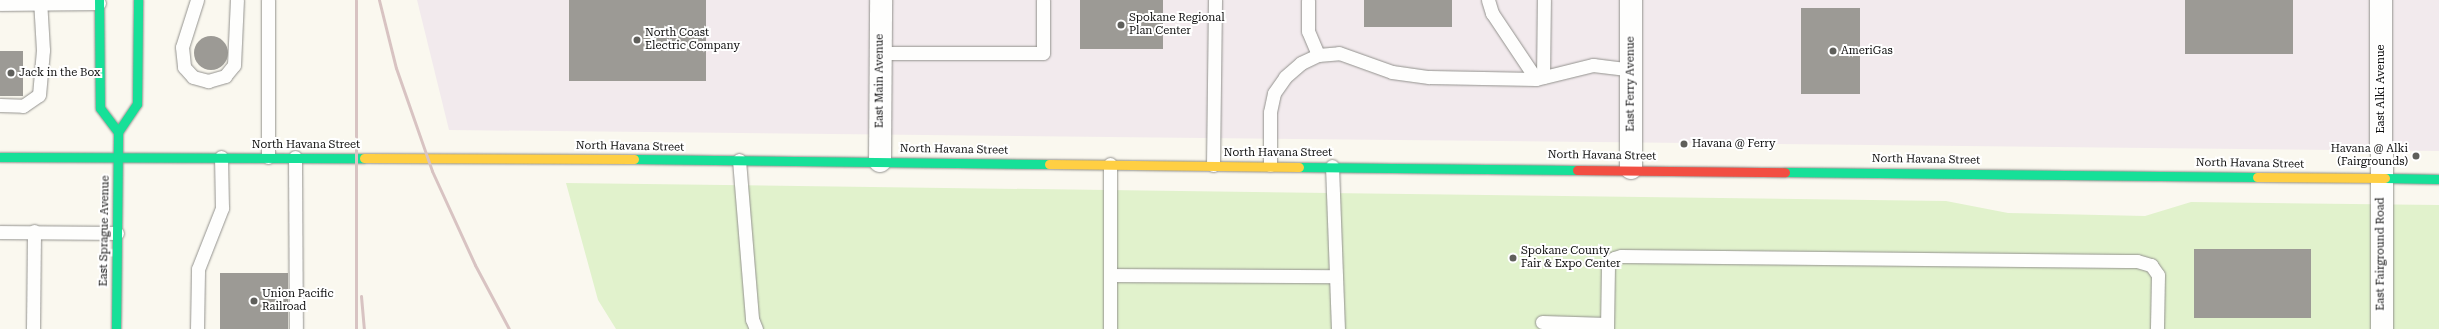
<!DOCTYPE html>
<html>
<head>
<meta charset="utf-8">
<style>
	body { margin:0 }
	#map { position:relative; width:2439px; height:329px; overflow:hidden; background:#faf8ef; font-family:"Roboto Serif",serif }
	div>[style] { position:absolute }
	.industrial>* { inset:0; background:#f2eaed }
	.green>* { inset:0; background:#e1f2cc }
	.building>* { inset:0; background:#9c9a95; transform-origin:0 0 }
	.round { border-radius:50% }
	.roads { filter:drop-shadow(0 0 1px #93928e) drop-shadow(0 0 1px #93928e) }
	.lane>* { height:13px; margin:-6.5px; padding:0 6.5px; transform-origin:6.5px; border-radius:6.5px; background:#fefefd }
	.street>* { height:22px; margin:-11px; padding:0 11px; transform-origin:11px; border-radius:11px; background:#fefefd }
	.fast>* { height:9px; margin:-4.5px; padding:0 4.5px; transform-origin:4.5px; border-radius:4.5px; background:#16e098 }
	.slow>* { height:9px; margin:-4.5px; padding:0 4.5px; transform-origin:4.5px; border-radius:4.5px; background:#ffcf43 }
	.jam>* { height:9px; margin:-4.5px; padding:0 4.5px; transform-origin:4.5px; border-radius:4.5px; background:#f24e42 }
	.rail>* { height:3px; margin:-1.5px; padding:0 1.5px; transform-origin:1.5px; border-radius:1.5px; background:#d8c3c2 }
	.dots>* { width:11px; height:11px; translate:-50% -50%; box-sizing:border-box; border:2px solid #fff; border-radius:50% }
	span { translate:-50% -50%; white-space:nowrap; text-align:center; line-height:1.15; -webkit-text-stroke:4px #fff; paint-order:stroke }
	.poi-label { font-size:11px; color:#0c0c0c }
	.left { translate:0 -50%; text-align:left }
	.right { translate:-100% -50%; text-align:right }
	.street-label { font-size:11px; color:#0c0c0c }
</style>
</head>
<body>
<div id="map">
	<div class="industrial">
		<i style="clip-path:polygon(417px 0,2439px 0,2439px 151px,449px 130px)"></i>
	</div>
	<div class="green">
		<i style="clip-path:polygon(566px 183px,1946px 201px,2008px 213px,2145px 216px,2191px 202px,2439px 205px,2439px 329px,616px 329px,598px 300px)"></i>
	</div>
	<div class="building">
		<i style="left:569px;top:0;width:137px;height:81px"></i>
		<i style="left:1080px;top:0;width:83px;height:49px"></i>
		<i style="left:1364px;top:0;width:88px;height:27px"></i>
		<i style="left:2185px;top:0;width:108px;height:54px"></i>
		<i style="left:1801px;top:8px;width:59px;height:86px"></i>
		<i class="round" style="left:194px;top:36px;width:34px;height:34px"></i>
		<i style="left:0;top:51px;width:23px;height:45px"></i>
		<i style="left:2194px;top:249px;width:117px;height:69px"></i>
		<i style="left:220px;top:273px;width:68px;height:56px"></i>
	</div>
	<div class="roads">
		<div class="lane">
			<i style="left:197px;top:0;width:49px;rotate:107.7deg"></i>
			<i style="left:182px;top:47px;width:20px;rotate:84deg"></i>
			<i style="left:184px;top:67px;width:13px;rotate:48deg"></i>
			<i style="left:193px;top:77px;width:16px;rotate:15deg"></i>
			<i style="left:208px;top:81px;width:18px;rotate:-16deg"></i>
			<i style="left:225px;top:76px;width:14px;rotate:-51deg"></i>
			<i style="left:234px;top:65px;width:65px;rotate:-87.4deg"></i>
			<i style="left:268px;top:0;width:157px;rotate:90deg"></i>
			<i style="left:1308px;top:0;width:31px;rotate:90deg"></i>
			<i style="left:1308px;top:31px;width:26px;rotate:67deg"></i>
			<i style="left:1488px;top:0;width:14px;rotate:73deg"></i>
			<i style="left:1492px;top:13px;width:79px;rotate:56.3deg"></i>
			<i style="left:0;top:4px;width:99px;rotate:-0.6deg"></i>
			<i style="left:881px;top:53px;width:162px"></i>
			<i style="left:1043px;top:53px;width:53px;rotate:-90deg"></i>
			<i style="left:1543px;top:77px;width:77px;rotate:-89.3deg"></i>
			<i style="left:0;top:105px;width:23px;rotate:2deg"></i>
			<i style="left:23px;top:106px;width:19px;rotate:-35deg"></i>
			<i style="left:39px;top:95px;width:45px;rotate:-84.9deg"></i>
			<i style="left:43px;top:50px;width:50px;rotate:-93.4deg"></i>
			<i style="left:295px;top:157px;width:172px;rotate:89.7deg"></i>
			<i style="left:739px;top:160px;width:160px;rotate:85.3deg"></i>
			<i style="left:752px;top:319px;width:11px;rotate:68deg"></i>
			<i style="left:1213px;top:165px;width:165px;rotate:-89.3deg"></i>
			<i style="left:1270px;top:165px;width:53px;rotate:-90deg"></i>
			<i style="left:1270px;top:112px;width:19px;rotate:-78deg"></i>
			<i style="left:1274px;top:93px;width:19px;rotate:-55deg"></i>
			<i style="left:1285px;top:77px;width:21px;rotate:-41deg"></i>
			<i style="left:1301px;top:63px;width:19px;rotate:-25deg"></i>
			<i style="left:1318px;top:55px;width:21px;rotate:-5deg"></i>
			<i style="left:1339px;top:53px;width:56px;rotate:19.7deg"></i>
			<i style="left:1392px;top:72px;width:37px;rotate:8deg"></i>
			<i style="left:1429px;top:77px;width:107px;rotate:1.1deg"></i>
			<i style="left:1536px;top:79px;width:59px;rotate:-13.8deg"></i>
			<i style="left:1593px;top:65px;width:38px;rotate:7deg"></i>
			<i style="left:1332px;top:166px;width:163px;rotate:87.9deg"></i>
			<i style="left:0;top:232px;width:117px;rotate:0.5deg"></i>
			<i style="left:1110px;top:275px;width:226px;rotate:0.3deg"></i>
			<i style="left:1542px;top:322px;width:65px;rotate:1.8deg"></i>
			<i style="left:33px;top:329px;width:98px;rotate:-89.4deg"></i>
			<i style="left:197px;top:329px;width:60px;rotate:-89deg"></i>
			<i style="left:198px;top:269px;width:66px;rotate:-68.5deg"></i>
			<i style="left:222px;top:208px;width:51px;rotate:-91.1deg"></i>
			<i style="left:1110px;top:329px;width:165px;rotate:-90deg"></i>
			<i style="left:1607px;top:329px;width:64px;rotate:-89.1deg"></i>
			<i style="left:1608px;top:265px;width:9px;rotate:-49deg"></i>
			<i style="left:1614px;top:258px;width:7px;rotate:-16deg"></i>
			<i style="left:1621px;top:256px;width:516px;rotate:0.56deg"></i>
			<i style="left:2137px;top:261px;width:15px;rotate:16deg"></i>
			<i style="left:2151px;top:265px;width:12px;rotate:55deg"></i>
			<i style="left:2158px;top:275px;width:54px;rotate:91.1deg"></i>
		</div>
		<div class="street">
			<i style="left:1631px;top:0;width:168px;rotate:90deg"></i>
			<i style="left:2381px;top:0;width:329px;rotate:89.8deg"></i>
			<i style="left:880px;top:161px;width:161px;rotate:-89.6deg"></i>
		</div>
		<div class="fast">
			<i style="left:99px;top:0;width:108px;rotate:89.5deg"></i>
			<i style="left:100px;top:108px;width:30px;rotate:53deg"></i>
			<i style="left:0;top:157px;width:364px;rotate:0.2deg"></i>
			<i style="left:634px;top:159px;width:415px;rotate:0.7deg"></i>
			<i style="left:1299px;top:167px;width:278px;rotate:0.6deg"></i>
			<i style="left:1785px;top:172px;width:472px;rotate:0.6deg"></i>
			<i style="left:2385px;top:178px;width:54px;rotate:1.1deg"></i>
			<i style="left:116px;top:329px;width:197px;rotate:-89.4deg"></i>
			<i style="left:118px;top:132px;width:34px;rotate:-56deg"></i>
			<i style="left:137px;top:104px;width:104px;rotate:-89.4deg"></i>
		</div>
		<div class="slow">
			<i style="left:364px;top:158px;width:270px;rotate:0.2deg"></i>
			<i style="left:1049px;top:164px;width:250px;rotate:0.7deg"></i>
			<i style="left:2257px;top:177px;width:128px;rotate:0.4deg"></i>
		</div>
		<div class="jam">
			<i style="left:1577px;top:170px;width:208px;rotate:0.6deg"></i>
		</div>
	</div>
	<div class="rail">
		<i style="left:356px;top:0;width:329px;rotate:90deg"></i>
		<i style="left:379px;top:0;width:70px;rotate:76deg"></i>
		<i style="left:396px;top:68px;width:109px;rotate:70.7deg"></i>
		<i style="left:432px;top:171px;width:103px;rotate:65.4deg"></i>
		<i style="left:475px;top:265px;width:72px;rotate:62deg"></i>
		<i style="left:361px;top:296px;width:33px;rotate:85deg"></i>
	</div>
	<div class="dots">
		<i style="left:1121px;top:25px;background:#5f5f5b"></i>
		<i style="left:637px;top:40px;background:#5f5f5b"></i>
		<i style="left:1833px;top:51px;background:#5f5f5b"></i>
		<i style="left:11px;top:73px;background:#5f5f5b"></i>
		<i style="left:1684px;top:144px;background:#5f5f5b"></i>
		<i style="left:2416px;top:156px;background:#5f5f5b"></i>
		<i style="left:1513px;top:258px;background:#5f5f5b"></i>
		<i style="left:254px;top:301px;background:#5f5f5b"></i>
	</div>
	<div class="poi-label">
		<span class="left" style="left:1129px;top:25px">Spokane Regional<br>Plan Center</span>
		<span class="left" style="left:645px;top:40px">North Coast<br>Electric Company</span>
		<span class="left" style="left:1841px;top:51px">AmeriGas</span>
		<span class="left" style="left:19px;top:73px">Jack in the Box</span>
		<span class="left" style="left:1692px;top:144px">Havana @ Ferry</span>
		<span class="right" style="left:2408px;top:156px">Havana @ Alki<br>(Fairgrounds)</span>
		<span class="left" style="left:1521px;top:258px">Spokane County<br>Fair &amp; Expo Center</span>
		<span class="left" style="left:262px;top:301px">Union Pacific<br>Railroad</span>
	</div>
	<div class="street-label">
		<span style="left:880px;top:81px;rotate:-90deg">East Main Avenue</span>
		<span style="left:1631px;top:84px;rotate:-90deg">East Ferry Avenue</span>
		<span style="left:2381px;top:89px;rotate:-90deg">East Alki Avenue</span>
		<span style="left:306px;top:145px">North Havana Street</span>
		<span style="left:630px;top:147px;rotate:1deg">North Havana Street</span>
		<span style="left:954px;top:150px;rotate:1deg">North Havana Street</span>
		<span style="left:1278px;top:153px">North Havana Street</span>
		<span style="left:1602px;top:156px;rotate:1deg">North Havana Street</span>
		<span style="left:1926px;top:160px;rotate:1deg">North Havana Street</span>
		<span style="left:2250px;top:164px;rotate:1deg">North Havana Street</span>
		<span style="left:105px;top:231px;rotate:-89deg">East Sprague Avenue</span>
		<span style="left:2381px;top:254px;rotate:-90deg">East Fairground Road</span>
	</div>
</div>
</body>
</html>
